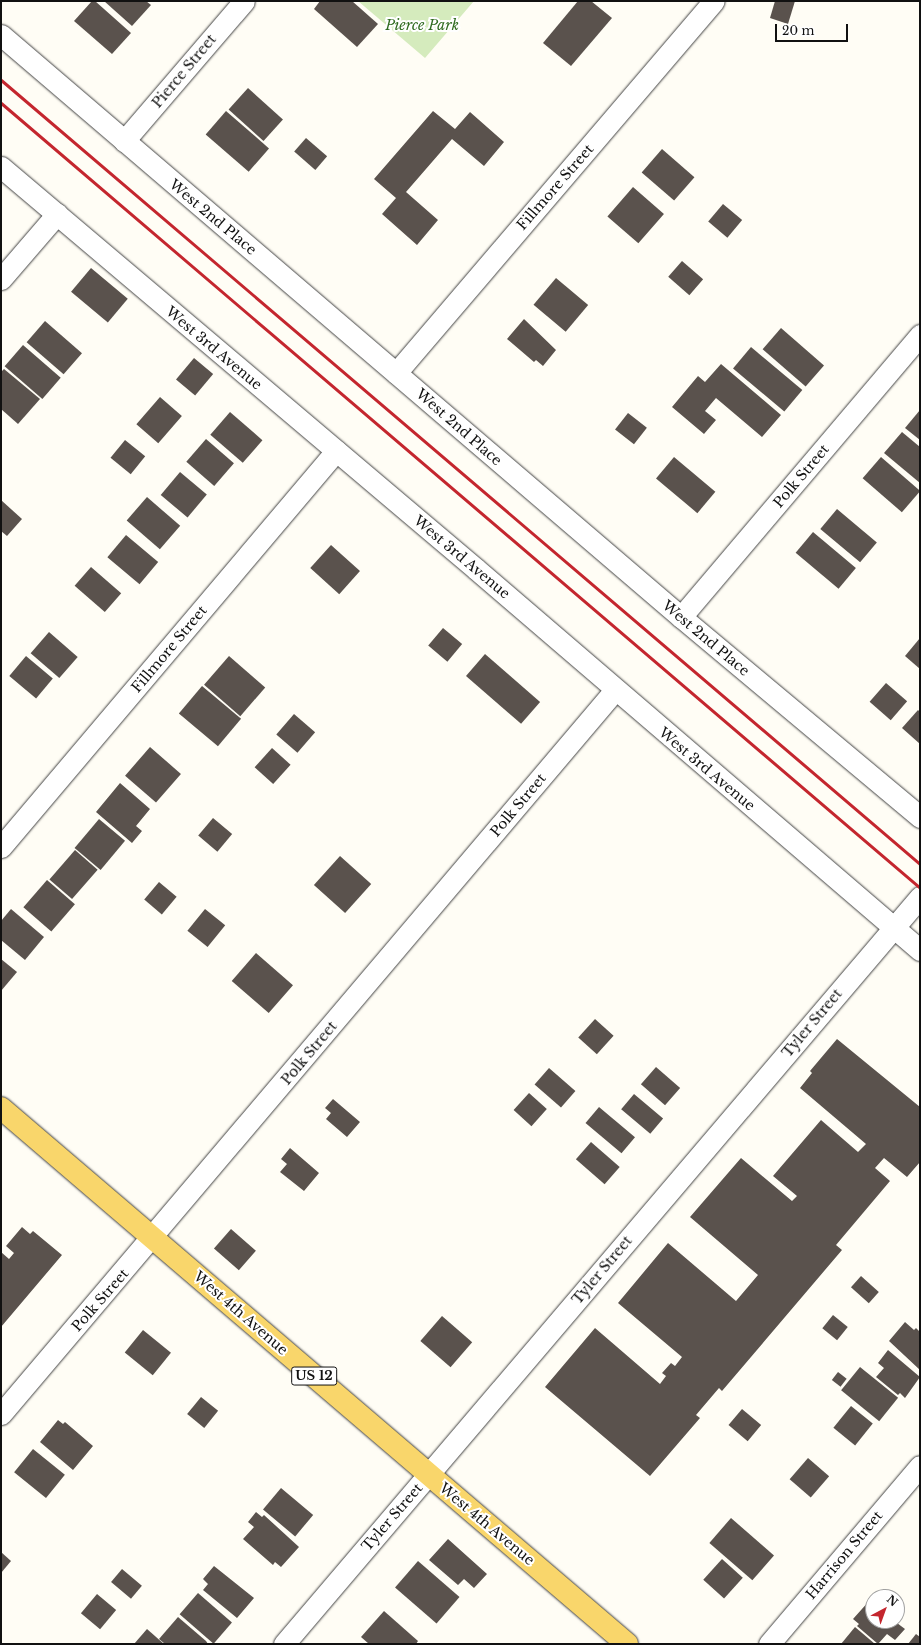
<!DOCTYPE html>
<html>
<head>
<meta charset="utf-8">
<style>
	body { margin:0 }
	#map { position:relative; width:921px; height:1645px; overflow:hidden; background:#fffdf5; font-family:"Libre Baskerville",serif }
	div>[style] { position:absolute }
	.green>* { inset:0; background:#d5ebbd }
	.building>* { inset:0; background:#5a524d; transform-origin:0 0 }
	.roads { filter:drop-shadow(0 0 1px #444) drop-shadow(0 0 1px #444) }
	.minor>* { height:21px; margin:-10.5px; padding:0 10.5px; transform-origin:10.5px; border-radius:10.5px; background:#fff }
	.primary>* { height:22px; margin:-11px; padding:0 11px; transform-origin:11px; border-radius:11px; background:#f9d66b }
	.rail>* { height:3px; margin:-1.5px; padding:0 1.5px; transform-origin:1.5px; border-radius:1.5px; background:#c4262e }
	span { translate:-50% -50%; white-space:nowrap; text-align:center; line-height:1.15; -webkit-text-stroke:4px #fff; paint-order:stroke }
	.shield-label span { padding:1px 3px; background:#fff; border:1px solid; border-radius:3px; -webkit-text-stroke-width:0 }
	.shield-label { font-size:13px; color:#111; font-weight:700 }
	.park-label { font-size:14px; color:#2f6b1f; font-style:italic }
	.street-label { font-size:14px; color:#111 }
	.frame { position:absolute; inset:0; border:2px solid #111; pointer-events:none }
	.north { position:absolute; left:865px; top:1589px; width:40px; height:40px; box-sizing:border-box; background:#fff; border:1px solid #a0a0a0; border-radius:50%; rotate:41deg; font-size:11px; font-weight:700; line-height:16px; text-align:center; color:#111 }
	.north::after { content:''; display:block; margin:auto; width:14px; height:18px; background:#c4262e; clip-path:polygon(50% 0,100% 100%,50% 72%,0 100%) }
	.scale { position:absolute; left:775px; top:24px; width:73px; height:18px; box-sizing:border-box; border:2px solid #111; border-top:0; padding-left:5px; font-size:12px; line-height:14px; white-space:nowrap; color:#111; -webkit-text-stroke:3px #fff; paint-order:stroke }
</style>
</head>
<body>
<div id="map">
	<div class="green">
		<i style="clip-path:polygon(358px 1px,474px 1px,425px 58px)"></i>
	</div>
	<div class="building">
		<i style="clip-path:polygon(92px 1px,95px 1px,131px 33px,112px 54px,74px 21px)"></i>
		<i style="clip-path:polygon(104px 1px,146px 1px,151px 5px,132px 26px)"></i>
		<i style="clip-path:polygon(320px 1px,352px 1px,378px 24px,357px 47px,314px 9px)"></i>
		<i style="clip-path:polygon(578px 1px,591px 1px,612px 18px,571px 66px,543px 43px)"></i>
		<i style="clip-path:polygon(775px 1px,795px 1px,788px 24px,770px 18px)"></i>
		<i style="left:248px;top:88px;width:47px;height:29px;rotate:42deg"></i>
		<i style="left:226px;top:111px;width:57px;height:31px;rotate:41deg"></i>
		<i style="clip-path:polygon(433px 111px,455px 129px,470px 112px,504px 142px,484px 166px,452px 139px,406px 192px,438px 220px,417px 245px,382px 214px,396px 198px,374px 179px)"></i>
		<i style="left:306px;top:138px;width:28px;height:18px;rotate:41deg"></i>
		<i style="left:662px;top:149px;width:43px;height:31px;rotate:41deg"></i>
		<i style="left:633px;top:187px;width:41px;height:39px;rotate:41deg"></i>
		<i style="left:723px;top:204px;width:25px;height:23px;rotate:40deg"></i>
		<i style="left:682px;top:261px;width:28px;height:21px;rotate:41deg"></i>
		<i style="left:91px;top:268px;width:48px;height:31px;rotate:40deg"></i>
		<i style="left:556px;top:278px;width:42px;height:35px;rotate:40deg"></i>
		<i style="clip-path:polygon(524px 319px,556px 350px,543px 366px,536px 360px,534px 362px,507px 339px)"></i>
		<i style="left:45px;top:321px;width:49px;height:28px;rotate:41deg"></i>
		<i style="left:781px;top:328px;width:57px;height:28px;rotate:41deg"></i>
		<i style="left:23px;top:345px;width:50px;height:28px;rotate:41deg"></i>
		<i style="left:751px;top:347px;width:67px;height:28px;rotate:40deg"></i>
		<i style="left:194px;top:358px;width:25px;height:28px;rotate:40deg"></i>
		<i style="clip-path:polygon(721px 364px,781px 415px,762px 437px,716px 398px,705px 411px,716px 420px,704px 434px,672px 407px,698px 376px,705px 382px)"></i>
		<i style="clip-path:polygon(4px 369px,40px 399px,18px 424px,1px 409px,1px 372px)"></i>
		<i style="left:160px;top:397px;width:29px;height:36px;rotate:41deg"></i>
		<i style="clip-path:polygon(920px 410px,920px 440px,905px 428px)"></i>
		<i style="left:230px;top:412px;width:43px;height:30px;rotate:41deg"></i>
		<i style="left:628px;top:413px;width:24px;height:21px;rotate:38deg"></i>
		<i style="clip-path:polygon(902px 432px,920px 447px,920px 483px,884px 453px)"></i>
		<i style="left:206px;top:439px;width:37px;height:30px;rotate:41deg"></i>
		<i style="left:125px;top:440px;width:26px;height:23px;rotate:39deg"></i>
		<i style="left:674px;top:457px;width:54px;height:28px;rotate:40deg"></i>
		<i style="left:881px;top:457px;width:52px;height:28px;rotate:41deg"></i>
		<i style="left:180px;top:472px;width:35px;height:30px;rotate:40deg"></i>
		<i style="left:147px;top:497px;width:44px;height:31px;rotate:41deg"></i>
		<i style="clip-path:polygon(1px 500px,22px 519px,7px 536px,1px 531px)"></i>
		<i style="left:837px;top:509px;width:52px;height:26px;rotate:40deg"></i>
		<i style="left:813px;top:532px;width:56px;height:27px;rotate:40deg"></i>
		<i style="left:126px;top:535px;width:42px;height:29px;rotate:40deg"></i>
		<i style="left:331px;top:545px;width:39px;height:31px;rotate:42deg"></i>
		<i style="left:91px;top:567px;width:40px;height:25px;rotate:41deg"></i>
		<i style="left:443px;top:628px;width:25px;height:23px;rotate:40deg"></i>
		<i style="left:49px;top:632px;width:38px;height:28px;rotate:41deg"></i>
		<i style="clip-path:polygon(920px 638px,920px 669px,905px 656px)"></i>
		<i style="left:485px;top:654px;width:73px;height:29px;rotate:41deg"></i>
		<i style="left:26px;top:656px;width:35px;height:26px;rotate:40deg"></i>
		<i style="left:229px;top:656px;width:48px;height:38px;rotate:41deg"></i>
		<i style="left:886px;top:683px;width:28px;height:25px;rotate:41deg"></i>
		<i style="left:202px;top:686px;width:51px;height:36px;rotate:40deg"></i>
		<i style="clip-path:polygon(918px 710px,920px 712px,920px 744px,902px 728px)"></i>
		<i style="left:294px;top:714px;width:28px;height:27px;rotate:41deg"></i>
		<i style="left:150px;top:747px;width:41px;height:38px;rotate:41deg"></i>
		<i style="left:272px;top:748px;width:25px;height:26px;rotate:42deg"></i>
		<i style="clip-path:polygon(120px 783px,150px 809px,136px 826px,142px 831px,132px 843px,96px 812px)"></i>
		<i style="left:213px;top:818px;width:25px;height:23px;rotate:40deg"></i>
		<i style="left:99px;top:819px;width:34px;height:38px;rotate:40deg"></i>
		<i style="left:75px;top:850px;width:30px;height:39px;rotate:41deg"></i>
		<i style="left:340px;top:856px;width:42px;height:39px;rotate:42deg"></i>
		<i style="left:47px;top:880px;width:37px;height:36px;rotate:41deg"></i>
		<i style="left:159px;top:882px;width:23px;height:23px;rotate:40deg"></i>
		<i style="clip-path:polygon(11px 909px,44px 937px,25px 960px,1px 940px,1px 921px)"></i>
		<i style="left:205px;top:909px;width:26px;height:28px;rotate:39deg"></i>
		<i style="left:256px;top:953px;width:49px;height:37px;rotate:41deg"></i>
		<i style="clip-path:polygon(1px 959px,17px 972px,1px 991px)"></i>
		<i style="left:595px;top:1019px;width:25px;height:25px;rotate:42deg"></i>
		<i style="clip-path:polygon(837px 1039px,920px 1107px,920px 1162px,907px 1177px,884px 1158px,875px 1168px,890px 1181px,836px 1245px,842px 1250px,722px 1391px,719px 1388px,696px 1415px,700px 1418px,650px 1476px,545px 1387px,595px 1328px,660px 1384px,666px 1376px,662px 1373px,671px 1363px,675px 1366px,682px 1357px,618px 1303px,668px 1243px,736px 1301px,758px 1275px,690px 1217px,741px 1158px,792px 1201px,797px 1196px,773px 1176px,821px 1120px,858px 1152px,866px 1144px,800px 1088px,812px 1073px,810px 1071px)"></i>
		<i style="left:656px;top:1067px;width:32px;height:23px;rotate:41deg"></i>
		<i style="left:549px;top:1068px;width:35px;height:22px;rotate:41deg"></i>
		<i style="left:529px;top:1093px;width:24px;height:23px;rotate:42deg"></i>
		<i style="left:634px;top:1094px;width:38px;height:20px;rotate:40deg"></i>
		<i style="clip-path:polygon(333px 1099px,360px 1122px,347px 1137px,326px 1119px,331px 1113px,325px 1108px)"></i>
		<i style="left:599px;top:1107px;width:47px;height:21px;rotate:40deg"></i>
		<i style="left:591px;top:1142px;width:38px;height:23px;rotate:41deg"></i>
		<i style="clip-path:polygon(290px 1148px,319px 1173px,304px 1191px,280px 1172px,287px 1164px,281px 1159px)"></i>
		<i style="clip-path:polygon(22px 1227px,30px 1234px,33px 1231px,62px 1255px,1px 1327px,1px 1252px,9px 1259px,14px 1253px,6px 1246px)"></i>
		<i style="left:231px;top:1229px;width:33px;height:26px;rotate:41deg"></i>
		<i style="left:861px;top:1276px;width:24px;height:15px;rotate:42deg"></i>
		<i style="left:833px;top:1315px;width:19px;height:17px;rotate:39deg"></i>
		<i style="left:442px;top:1316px;width:40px;height:33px;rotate:41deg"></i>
		<i style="clip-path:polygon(905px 1322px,914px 1330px,916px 1328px,920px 1332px,920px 1370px,889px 1341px)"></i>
		<i style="left:143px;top:1330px;width:36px;height:29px;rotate:39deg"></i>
		<i style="clip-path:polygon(888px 1350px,920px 1377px,905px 1398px,900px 1393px,898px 1395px,876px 1377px,884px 1368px,878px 1363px)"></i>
		<i style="left:860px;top:1367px;width:49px;height:30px;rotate:39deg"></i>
		<i style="left:838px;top:1372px;width:11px;height:10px;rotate:38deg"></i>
		<i style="left:201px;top:1397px;width:22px;height:22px;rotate:39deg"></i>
		<i style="left:851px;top:1406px;width:28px;height:28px;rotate:39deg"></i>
		<i style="left:742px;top:1409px;width:25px;height:21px;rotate:40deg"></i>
		<i style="clip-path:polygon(58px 1420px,63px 1424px,65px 1422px,93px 1446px,73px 1470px,40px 1442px)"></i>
		<i style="left:33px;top:1449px;width:41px;height:30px;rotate:39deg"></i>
		<i style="left:808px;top:1458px;width:28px;height:28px;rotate:41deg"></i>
		<i style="left:281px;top:1488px;width:42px;height:28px;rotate:40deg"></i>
		<i style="clip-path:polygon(256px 1512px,262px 1517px,264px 1515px,299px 1547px,281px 1567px,275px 1562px,273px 1565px,243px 1539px,254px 1527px,248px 1522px)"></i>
		<i style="left:731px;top:1518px;width:57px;height:33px;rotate:41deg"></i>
		<i style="clip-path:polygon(448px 1539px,487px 1574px,474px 1588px,464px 1579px,458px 1585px,429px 1560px)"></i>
		<i style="clip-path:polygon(1px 1552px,11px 1561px,1px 1573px)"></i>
		<i style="left:722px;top:1559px;width:28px;height:28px;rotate:42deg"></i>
		<i style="left:418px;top:1561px;width:55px;height:35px;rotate:41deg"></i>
		<i style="clip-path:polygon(214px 1566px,254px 1598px,237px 1618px,203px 1590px,208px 1584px,203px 1579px)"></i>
		<i style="left:122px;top:1569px;width:26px;height:17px;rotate:40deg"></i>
		<i style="left:198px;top:1593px;width:45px;height:28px;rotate:41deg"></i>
		<i style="left:97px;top:1594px;width:25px;height:25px;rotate:40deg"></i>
		<i style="clip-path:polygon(870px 1600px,873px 1603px,873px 1621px,897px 1621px,897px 1618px,899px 1620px,897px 1623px,905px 1629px,895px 1640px,887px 1634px,878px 1644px,857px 1626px,859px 1624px,853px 1619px)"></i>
		<i style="clip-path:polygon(384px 1611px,418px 1641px,416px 1644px,369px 1644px,361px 1637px)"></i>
		<i style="clip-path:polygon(178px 1617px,206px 1641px,208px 1644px,165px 1644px,159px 1639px)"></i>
		<i style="clip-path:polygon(855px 1627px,875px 1644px,841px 1644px)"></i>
		<i style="clip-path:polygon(147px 1629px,164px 1644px,134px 1644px)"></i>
		<i style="clip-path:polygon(916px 1634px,920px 1637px,920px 1644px,908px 1644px)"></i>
	</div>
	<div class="roads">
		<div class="minor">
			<i style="left:1px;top:35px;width:895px;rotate:40.56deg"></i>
			<i style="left:681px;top:617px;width:312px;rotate:39.9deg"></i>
			<i style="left:124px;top:141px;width:184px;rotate:-49.4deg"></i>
			<i style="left:1px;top:167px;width:622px;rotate:40.24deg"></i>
			<i style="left:476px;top:569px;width:585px;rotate:40.63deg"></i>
			<i style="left:1px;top:279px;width:86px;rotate:-49.3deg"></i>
			<i style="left:396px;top:373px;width:489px;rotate:-49.5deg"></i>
			<i style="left:681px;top:617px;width:370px;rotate:-49.7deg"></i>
			<i style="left:1px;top:847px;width:519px;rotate:-49.77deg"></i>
			<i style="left:1px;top:1414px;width:949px;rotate:-49.7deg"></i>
			<i style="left:284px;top:1644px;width:981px;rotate:-49.59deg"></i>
			<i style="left:769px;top:1644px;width:233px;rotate:-49.7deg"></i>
		</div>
		<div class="primary">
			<i style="left:1px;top:1108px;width:824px;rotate:40.57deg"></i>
		</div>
	</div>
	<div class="rail">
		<i style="left:1px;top:80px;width:1208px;rotate:40.47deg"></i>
		<i style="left:1px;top:103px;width:1209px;rotate:40.5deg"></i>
	</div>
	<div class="shield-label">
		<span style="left:314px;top:1376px">US 12</span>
	</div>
	<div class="park-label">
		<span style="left:422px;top:25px">Pierce Park</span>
	</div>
	<div class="street-label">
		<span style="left:184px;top:71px;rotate:-50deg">Pierce Street</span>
		<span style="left:555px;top:187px;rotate:-49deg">Fillmore Street</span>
		<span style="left:213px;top:217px;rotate:40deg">West 2nd Place</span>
		<span style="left:214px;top:348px;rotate:40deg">West 3rd Avenue</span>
		<span style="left:459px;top:427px;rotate:41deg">West 2nd Place</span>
		<span style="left:801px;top:476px;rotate:-50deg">Polk Street</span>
		<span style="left:462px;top:557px;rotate:40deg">West 3rd Avenue</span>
		<span style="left:706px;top:638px;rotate:40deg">West 2nd Place</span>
		<span style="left:169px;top:649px;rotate:-50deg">Fillmore Street</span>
		<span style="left:707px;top:769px;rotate:40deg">West 3rd Avenue</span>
		<span style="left:518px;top:805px;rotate:-50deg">Polk Street</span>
		<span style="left:812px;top:1023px;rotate:-50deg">Tyler Street</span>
		<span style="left:309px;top:1053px;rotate:-50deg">Polk Street</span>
		<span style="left:602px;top:1270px;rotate:-50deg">Tyler Street</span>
		<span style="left:100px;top:1300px;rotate:-49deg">Polk Street</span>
		<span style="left:241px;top:1313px;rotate:41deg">West 4th Avenue</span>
		<span style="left:392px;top:1517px;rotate:-49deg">Tyler Street</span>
		<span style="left:487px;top:1524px;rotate:40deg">West 4th Avenue</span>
		<span style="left:844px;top:1555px;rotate:-50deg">Harrison Street</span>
	</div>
	<div class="frame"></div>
	<div class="north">N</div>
	<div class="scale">20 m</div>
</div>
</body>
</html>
